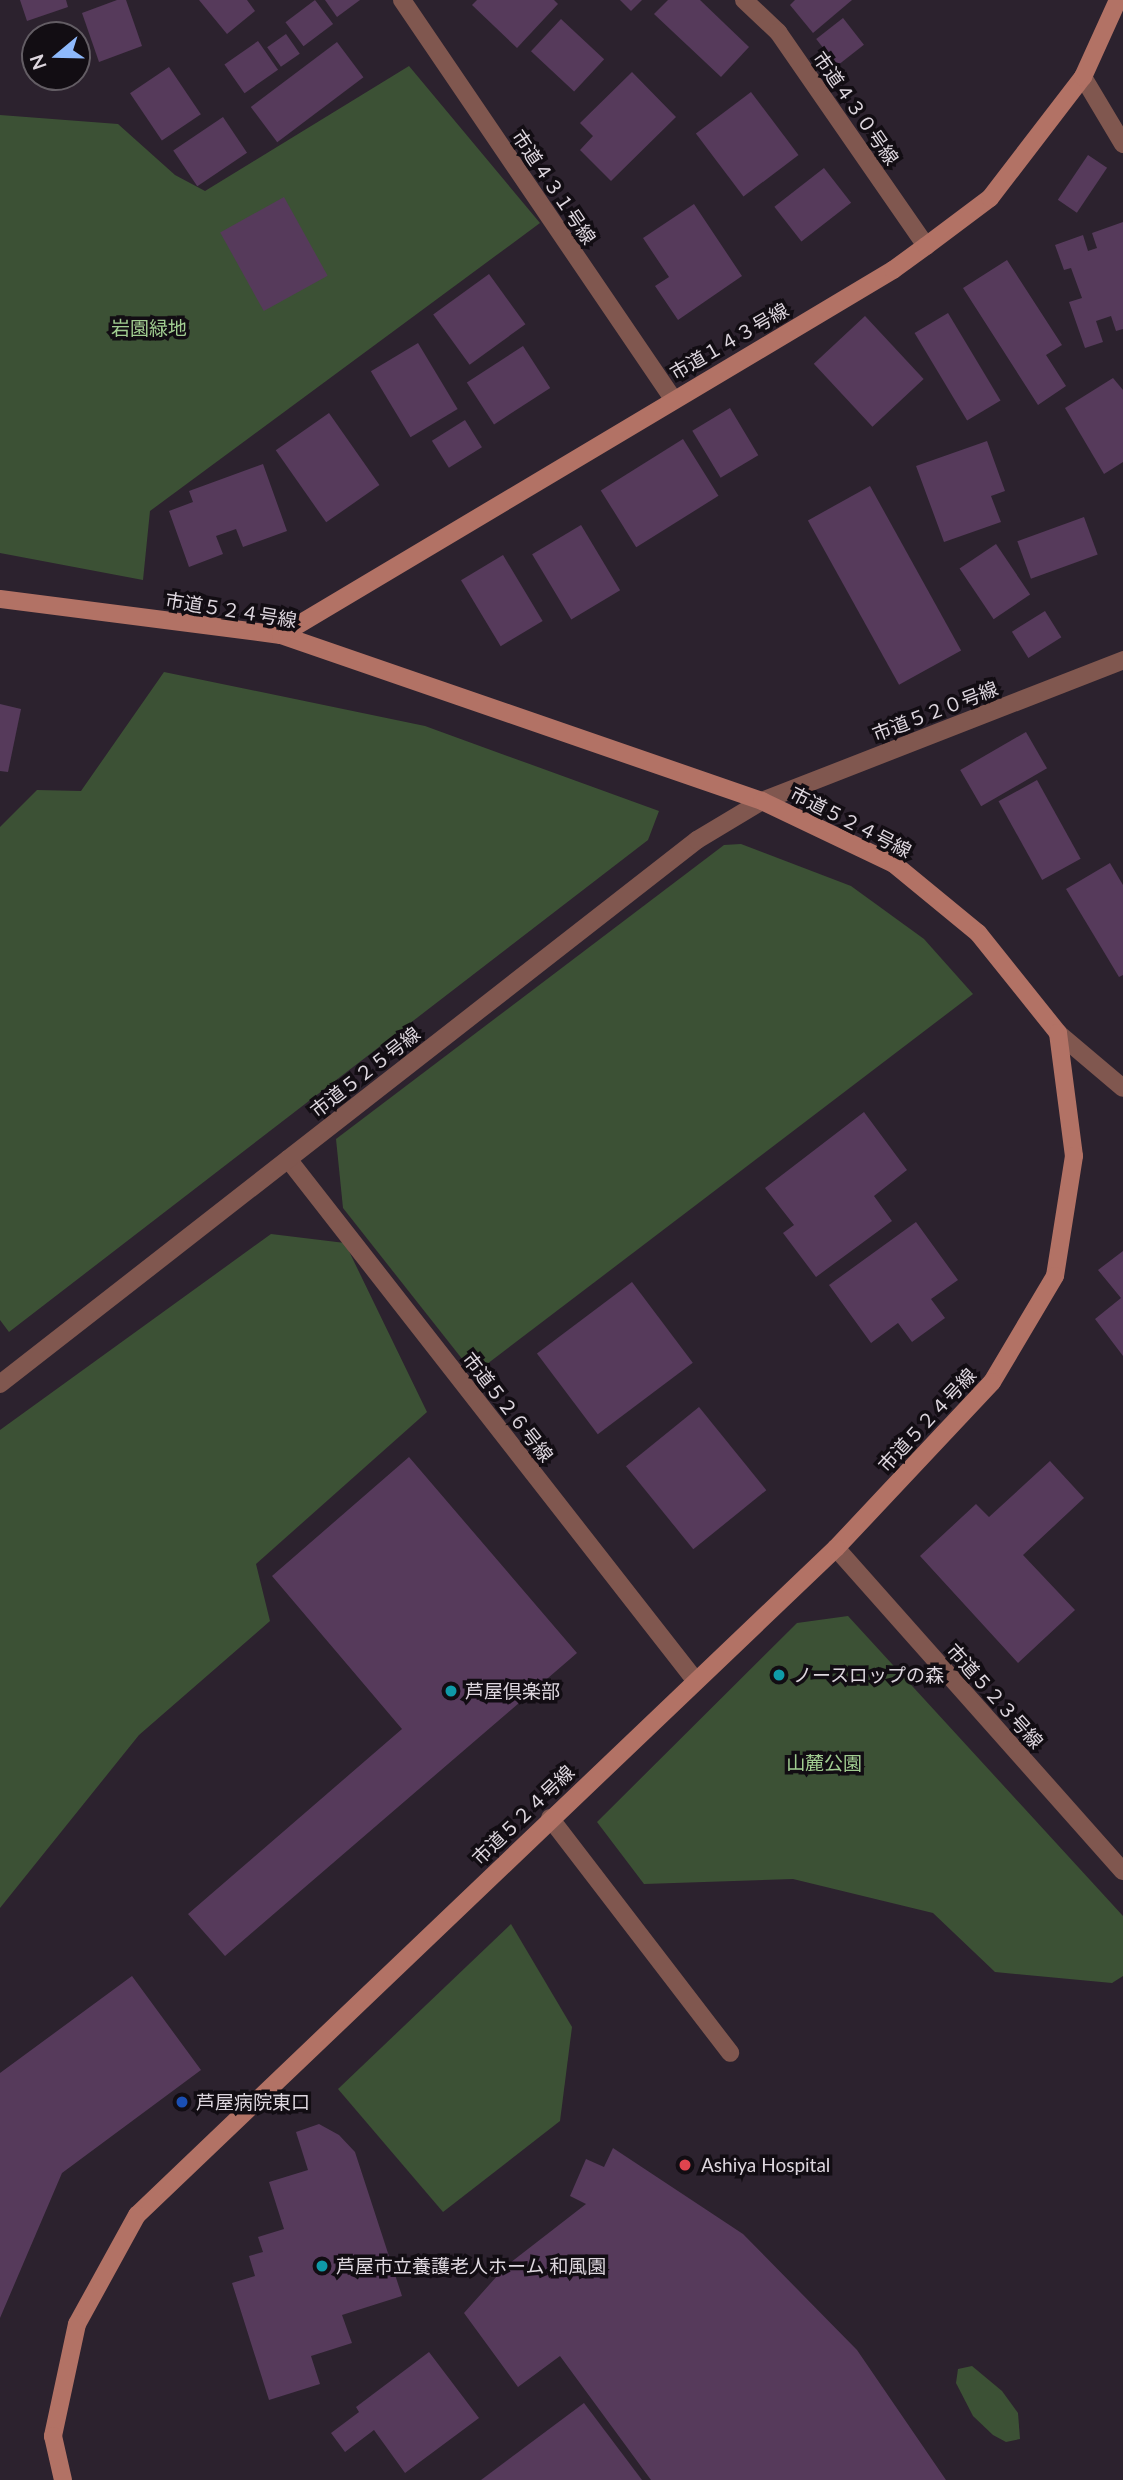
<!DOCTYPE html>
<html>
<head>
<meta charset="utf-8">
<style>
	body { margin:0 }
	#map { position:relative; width:1123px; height:2480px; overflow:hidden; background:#2c222e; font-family:Lato,"Noto Sans JP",sans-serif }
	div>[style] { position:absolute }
	.green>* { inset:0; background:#3c5135 }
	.building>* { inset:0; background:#563a5b; transform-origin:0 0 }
	.lane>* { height:18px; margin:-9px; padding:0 9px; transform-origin:9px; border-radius:9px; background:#80574f }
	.street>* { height:18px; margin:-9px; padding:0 9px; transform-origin:9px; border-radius:9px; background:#80574f }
	.secondary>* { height:18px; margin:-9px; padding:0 9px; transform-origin:9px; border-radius:9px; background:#b27265 }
	.dots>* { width:19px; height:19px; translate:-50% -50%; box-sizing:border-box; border:4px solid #120d13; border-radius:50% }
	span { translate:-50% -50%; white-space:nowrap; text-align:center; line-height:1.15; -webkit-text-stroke:7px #120d13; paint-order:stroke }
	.street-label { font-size:19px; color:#ddd6de }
	.park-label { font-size:19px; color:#a1cd91 }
	.poi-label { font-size:19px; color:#ddd6de }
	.left { translate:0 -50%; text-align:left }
	.north { position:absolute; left:21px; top:21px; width:70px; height:70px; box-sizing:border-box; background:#120d13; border:2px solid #635d64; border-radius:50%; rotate:251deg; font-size:19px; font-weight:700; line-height:28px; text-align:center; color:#ddd6de }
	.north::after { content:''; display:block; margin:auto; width:24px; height:32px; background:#8eb9fc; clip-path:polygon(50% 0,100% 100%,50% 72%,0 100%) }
</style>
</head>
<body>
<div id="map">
	<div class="green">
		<i style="clip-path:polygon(409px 66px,540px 223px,150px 511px,143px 580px,0 553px,0 115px,118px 124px,175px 175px,205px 191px)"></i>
		<i style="clip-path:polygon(164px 672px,425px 726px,659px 811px,648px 840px,9px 1332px,0 1320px,0 827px,37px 790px,81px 791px)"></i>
		<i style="clip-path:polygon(741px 844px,851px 886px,924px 939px,973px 994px,474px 1374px,343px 1208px,336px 1139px,724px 845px)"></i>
		<i style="clip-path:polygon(271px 1234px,345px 1243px,427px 1412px,256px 1564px,270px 1621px,139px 1735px,0 1908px,0 1430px)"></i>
		<i style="clip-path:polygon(848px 1616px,1123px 1916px,1123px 1976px,1112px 1983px,995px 1972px,933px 1913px,793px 1879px,644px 1884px,597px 1822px,797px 1623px)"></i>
		<i style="clip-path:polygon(511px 1924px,572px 2027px,560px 2121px,443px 2212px,338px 2089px)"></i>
		<i style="clip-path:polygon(972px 2366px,1002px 2391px,1018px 2413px,1020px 2439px,1006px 2442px,993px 2435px,973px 2416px,956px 2383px,958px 2369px)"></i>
	</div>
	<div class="building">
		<i style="clip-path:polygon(20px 0,66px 0,68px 7px,27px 21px)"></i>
		<i style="clip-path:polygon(117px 0,126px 0,142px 46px,99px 62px,82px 13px)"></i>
		<i style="clip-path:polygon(199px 0,247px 0,255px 11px,227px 34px)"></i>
		<i style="left:315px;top:0;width:30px;height:37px;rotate:53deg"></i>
		<i style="clip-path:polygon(325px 0,360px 0,337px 17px)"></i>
		<i style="clip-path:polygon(477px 0,554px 0,558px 4px,517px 48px,472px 5px)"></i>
		<i style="clip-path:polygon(620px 0,642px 0,631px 11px)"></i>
		<i style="clip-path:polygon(668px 0,700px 0,749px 47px,721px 77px,654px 14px)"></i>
		<i style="clip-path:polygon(795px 0,852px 0,813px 33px,790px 5px)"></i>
		<i style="left:843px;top:18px;width:34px;height:34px;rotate:52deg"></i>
		<i style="left:561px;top:19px;width:59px;height:44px;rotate:43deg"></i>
		<i style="left:286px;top:34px;width:24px;height:23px;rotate:55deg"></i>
		<i style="left:258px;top:41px;width:35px;height:41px;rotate:55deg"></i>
		<i style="left:337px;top:42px;width:44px;height:108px;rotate:53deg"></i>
		<i style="left:169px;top:67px;width:57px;height:47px;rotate:56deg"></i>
		<i style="clip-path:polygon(632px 72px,676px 117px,611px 181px,580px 150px,593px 136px,580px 123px)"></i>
		<i style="left:751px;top:92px;width:79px;height:69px;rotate:53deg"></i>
		<i style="left:223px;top:117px;width:43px;height:60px;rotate:56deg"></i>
		<i style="left:1088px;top:155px;width:23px;height:54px;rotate:34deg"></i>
		<i style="left:824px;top:168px;width:44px;height:63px;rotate:52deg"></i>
		<i style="left:284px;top:197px;width:90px;height:73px;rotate:61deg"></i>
		<i style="clip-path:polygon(694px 204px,742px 276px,678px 320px,655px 286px,669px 277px,643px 238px)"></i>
		<i style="clip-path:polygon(1123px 222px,1123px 329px,1116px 331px,1111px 316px,1096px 321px,1103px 342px,1085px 348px,1069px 302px,1082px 298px,1071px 268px,1064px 270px,1055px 245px,1083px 235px,1088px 251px,1097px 248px,1092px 233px)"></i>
		<i style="clip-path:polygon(1007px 260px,1062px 345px,1046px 355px,1066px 386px,1038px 405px,963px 288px)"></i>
		<i style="left:489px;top:274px;width:62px;height:69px;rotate:54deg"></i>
		<i style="left:948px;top:313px;width:102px;height:39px;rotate:59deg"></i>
		<i style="left:865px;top:316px;width:86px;height:70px;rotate:47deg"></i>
		<i style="left:418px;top:343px;width:77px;height:55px;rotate:59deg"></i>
		<i style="left:523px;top:346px;width:50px;height:67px;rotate:57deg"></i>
		<i style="clip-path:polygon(1113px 378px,1123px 390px,1123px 462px,1104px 474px,1065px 408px)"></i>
		<i style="left:730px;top:408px;width:55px;height:44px;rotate:59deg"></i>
		<i style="left:329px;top:413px;width:88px;height:65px;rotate:55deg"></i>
		<i style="left:465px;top:420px;width:32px;height:39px;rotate:58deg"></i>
		<i style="left:683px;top:439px;width:67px;height:97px;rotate:58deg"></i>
		<i style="clip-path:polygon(987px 441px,1005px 491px,991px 496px,1001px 522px,944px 542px,916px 466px)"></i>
		<i style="clip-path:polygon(263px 464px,287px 531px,243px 547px,236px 529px,216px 536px,223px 554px,189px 567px,169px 511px,193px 502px,189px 491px)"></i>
		<i style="left:870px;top:486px;width:188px;height:71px;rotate:61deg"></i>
		<i style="left:1084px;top:517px;width:40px;height:71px;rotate:70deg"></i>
		<i style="left:581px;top:525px;width:76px;height:57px;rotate:59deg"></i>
		<i style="left:996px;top:544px;width:61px;height:44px;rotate:56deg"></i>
		<i style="left:503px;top:555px;width:77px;height:49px;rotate:59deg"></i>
		<i style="left:1045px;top:611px;width:31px;height:39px;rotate:58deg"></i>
		<i style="clip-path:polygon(0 704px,21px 709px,8px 772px,0 771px)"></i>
		<i style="left:1026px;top:732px;width:42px;height:76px;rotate:60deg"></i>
		<i style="left:1037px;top:780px;width:90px;height:44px;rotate:61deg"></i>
		<i style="clip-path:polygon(1110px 863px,1123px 885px,1123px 975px,1119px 977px,1066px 889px)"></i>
		<i style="clip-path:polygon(864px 1112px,907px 1170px,874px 1196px,892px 1221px,816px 1277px,783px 1233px,794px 1225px,765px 1188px)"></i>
		<i style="clip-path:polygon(916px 1222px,958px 1280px,931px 1299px,945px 1318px,912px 1342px,898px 1323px,871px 1343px,829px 1285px)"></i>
		<i style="clip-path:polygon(1123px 1251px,1123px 1356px,1095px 1319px,1121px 1298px,1098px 1270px)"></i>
		<i style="left:632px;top:1282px;width:101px;height:119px;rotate:53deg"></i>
		<i style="left:699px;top:1407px;width:107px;height:94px;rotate:51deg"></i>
		<i style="clip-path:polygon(409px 1457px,577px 1653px,225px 1956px,188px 1914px,402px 1729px,272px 1576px)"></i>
		<i style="clip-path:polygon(1050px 1461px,1084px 1498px,1023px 1555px,1075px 1610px,1018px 1663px,920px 1556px,976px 1504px,989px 1517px)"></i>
		<i style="clip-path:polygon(132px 1976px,201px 2070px,62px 2173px,0 2318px,0 2073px)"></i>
		<i style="clip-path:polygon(319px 2124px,339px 2135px,355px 2152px,402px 2296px,342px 2315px,352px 2343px,311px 2356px,320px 2384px,269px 2400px,232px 2283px,255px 2276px,249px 2256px,263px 2252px,258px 2237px,284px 2229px,269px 2182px,308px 2170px,296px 2132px)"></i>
		<i style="clip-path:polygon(613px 2148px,743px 2234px,857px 2350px,946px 2480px,651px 2480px,560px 2356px,518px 2387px,464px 2313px,506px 2266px,586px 2204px,570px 2196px,586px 2159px,604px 2167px)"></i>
		<i style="clip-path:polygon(429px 2352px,479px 2418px,405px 2473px,374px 2430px,345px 2452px,331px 2433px,359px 2412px,356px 2407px)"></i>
		<i style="clip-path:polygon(584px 2403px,642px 2480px,481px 2480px)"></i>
	</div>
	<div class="lane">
		<i style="left:550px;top:1818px;width:296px;rotate:52.5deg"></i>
	</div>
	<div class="street">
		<i style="left:402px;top:0;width:481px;rotate:55.8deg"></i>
		<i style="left:744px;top:0;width:47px;rotate:43.3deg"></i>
		<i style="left:778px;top:32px;width:260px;rotate:55.3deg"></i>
		<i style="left:1083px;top:77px;width:78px;rotate:59.2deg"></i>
		<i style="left:1058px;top:1033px;width:85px;rotate:40.2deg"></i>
		<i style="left:288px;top:1159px;width:661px;rotate:52deg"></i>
		<i style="left:0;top:1384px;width:884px;rotate:-37.97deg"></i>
		<i style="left:697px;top:840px;width:76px;rotate:-31deg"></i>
		<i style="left:762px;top:801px;width:388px;rotate:-21.3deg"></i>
		<i style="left:836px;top:1548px;width:432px;rotate:48.4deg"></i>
	</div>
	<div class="secondary">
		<i style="left:0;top:599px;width:283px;rotate:7.3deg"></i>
		<i style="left:281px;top:635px;width:509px;rotate:19.04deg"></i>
		<i style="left:762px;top:801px;width:146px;rotate:25.5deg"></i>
		<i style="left:894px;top:864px;width:109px;rotate:39.4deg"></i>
		<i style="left:978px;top:933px;width:128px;rotate:51.3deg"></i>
		<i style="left:1058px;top:1033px;width:124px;rotate:82.6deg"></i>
		<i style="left:1074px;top:1156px;width:121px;rotate:99deg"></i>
		<i style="left:1055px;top:1276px;width:123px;rotate:120.7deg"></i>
		<i style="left:992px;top:1382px;width:228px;rotate:133.2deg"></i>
		<i style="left:836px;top:1548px;width:966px;rotate:136.34deg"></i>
		<i style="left:137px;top:2215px;width:124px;rotate:118.8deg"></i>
		<i style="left:77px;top:2324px;width:115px;rotate:102.1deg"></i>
		<i style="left:53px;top:2436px;width:45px;rotate:77.2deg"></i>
		<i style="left:281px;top:635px;width:713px;rotate:-30.81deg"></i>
		<i style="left:893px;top:270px;width:41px;rotate:-36deg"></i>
		<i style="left:926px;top:246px;width:80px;rotate:-36.9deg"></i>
		<i style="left:990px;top:198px;width:153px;rotate:-52.5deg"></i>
		<i style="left:1083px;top:77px;width:85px;rotate:-65.6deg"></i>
	</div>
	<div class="dots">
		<i style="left:779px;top:1675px;background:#0f9aa8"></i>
		<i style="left:451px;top:1691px;background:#0f9aa8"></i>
		<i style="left:182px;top:2102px;background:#1a4fb4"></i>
		<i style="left:685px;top:2165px;background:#e0444e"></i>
		<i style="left:322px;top:2266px;background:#0f9aa8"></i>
	</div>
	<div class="street-label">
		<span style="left:856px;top:108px;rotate:55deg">市道４３０号線</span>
		<span style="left:554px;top:187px;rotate:56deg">市道４３１号線</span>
		<span style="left:729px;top:341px;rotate:-30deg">市道１４３号線</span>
		<span style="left:231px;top:610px;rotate:9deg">市道５２４号線</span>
		<span style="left:935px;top:711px;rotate:-21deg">市道５２０号線</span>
		<span style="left:851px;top:822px;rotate:27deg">市道５２４号線</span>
		<span style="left:365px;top:1072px;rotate:-38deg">市道５２５号線</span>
		<span style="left:508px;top:1407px;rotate:52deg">市道５２６号線</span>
		<span style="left:927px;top:1420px;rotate:-47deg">市道５２４号線</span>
		<span style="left:995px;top:1696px;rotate:48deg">市道５２３号線</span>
		<span style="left:523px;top:1815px;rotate:-44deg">市道５２４号線</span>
	</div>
	<div class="park-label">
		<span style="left:149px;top:328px">岩園緑地</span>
		<span style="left:824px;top:1763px">山麓公園</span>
	</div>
	<div class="poi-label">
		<span class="left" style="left:793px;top:1675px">ノースロップの森</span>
		<span class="left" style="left:465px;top:1691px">芦屋倶楽部</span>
		<span class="left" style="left:196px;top:2102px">芦屋病院東口</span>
		<span class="left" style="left:701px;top:2165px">Ashiya Hospital</span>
		<span class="left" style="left:336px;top:2266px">芦屋市立養護老人ホーム 和風園</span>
	</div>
	<div class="north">N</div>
</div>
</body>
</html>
